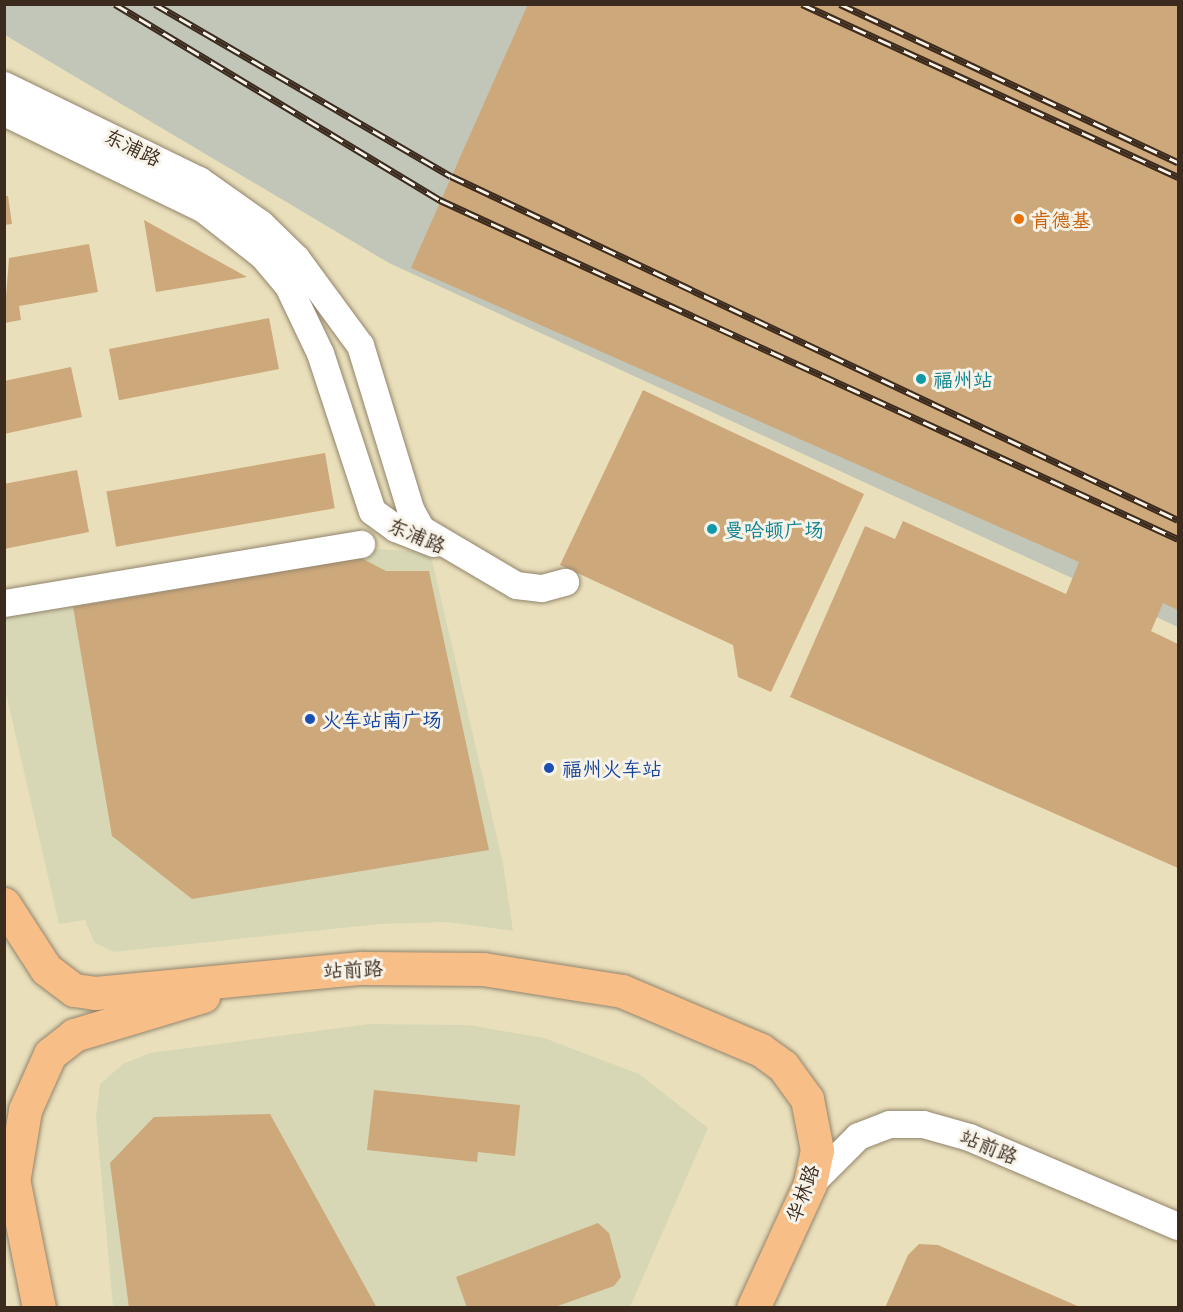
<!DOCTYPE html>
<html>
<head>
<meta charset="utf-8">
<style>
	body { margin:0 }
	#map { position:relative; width:1183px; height:1312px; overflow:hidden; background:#e9dfbb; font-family:"Patrick Hand","LXGW WenKai TC",sans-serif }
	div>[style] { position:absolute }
	.built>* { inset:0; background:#d7d7b6 }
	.industrial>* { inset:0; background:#c2c6b9 }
	.building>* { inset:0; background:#cda87b; transform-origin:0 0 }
	.roads { filter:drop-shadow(0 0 2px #92846c) drop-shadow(0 0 2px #92846c) }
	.minor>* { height:27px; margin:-13.5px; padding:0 13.5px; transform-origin:13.5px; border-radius:13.5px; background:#fff }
	.major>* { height:33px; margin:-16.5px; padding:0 16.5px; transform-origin:16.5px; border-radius:16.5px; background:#f7be88 }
	.rail>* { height:7px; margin-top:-3.5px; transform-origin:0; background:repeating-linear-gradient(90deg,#f7f3e8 0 14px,#3b2a1e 0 28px); box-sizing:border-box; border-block:2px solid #3b2a1e }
	.dots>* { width:16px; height:16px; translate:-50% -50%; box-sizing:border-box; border:3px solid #f7f3e8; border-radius:50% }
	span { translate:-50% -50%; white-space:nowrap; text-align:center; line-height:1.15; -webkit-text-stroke:6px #f7f3e8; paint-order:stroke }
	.street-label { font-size:20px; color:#3b2a1e }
	.food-label { font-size:20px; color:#c56008 }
	.left { translate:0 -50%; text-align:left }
	.culture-label { font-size:20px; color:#0d838f }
	.transit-label { font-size:20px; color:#164399 }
	.frame { position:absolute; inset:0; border:6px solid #3b2a1e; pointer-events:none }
</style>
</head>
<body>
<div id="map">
	<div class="built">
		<i style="clip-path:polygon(372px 549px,430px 552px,503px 863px,513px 931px,448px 922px,379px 924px,114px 952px,94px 942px,85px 920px,59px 924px,5px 689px,4px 594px)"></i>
		<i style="clip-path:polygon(369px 1024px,468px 1025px,544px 1038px,639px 1074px,708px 1128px,630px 1307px,113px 1307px,96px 1117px,100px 1084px,123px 1064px,150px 1053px)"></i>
	</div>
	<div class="industrial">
		<i style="clip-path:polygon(5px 4px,1178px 5px,1178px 627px,389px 263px,5px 35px)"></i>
	</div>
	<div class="building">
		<i style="clip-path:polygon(528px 4px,1178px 4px,1178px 610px,1163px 603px,1151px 631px,1178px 644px,1178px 868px,790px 697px,865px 526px,895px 539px,903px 521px,1066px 594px,1079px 562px,411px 268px)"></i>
		<i style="clip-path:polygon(4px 196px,8px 196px,12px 224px,4px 225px)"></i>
		<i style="clip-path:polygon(144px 220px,247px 277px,156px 292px)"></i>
		<i style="clip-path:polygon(89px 244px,98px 292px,19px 306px,21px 320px,4px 323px,9px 258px)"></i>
		<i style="left:269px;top:318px;width:52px;height:163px;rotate:79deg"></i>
		<i style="clip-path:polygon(71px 367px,82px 417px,4px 434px,4px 381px)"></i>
		<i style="clip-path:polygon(643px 390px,864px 494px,771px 692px,738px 677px,733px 645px,560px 565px)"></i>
		<i style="left:325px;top:453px;width:56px;height:222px;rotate:80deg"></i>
		<i style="clip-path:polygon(77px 470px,89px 532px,4px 549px,4px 484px)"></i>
		<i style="clip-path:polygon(361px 558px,386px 571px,429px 571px,489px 850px,192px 899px,112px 836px,73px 607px)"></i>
		<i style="clip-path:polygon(374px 1090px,520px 1105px,515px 1156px,478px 1152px,477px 1162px,367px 1150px)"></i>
		<i style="clip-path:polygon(270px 1114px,377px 1308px,129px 1308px,110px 1163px,154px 1117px)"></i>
		<i style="clip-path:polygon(598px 1223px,609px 1233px,621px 1277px,614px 1286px,552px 1308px,467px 1308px,456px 1277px)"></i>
		<i style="clip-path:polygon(919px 1244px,938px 1245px,1082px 1308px,885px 1308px,908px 1255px)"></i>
	</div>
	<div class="roads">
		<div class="minor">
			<i style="left:4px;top:85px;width:217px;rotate:26deg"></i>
			<i style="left:199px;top:180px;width:75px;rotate:35.2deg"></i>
			<i style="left:260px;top:223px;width:50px;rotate:44.2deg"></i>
			<i style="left:296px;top:258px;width:108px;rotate:53.7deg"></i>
			<i style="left:360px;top:345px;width:171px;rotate:73deg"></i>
			<i style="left:410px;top:509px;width:23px;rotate:61deg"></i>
			<i style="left:421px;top:529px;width:110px;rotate:30.5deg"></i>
			<i style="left:516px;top:585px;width:26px;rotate:7deg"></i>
			<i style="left:542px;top:588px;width:24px;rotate:-15deg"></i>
			<i style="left:4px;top:112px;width:220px;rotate:25.9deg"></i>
			<i style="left:202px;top:208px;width:78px;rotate:38.2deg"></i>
			<i style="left:263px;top:256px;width:39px;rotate:50deg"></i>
			<i style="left:288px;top:286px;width:74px;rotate:64.5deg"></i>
			<i style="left:320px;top:353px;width:166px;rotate:71.8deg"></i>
			<i style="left:372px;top:511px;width:29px;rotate:36deg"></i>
			<i style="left:395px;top:528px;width:41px;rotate:21.5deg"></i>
			<i style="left:4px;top:603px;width:362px;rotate:-9.4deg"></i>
			<i style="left:810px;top:1184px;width:68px;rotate:-45deg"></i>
			<i style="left:858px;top:1136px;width:33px;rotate:-21deg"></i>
			<i style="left:889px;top:1124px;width:34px"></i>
			<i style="left:923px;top:1124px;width:48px;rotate:15.8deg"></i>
			<i style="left:969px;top:1137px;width:227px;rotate:23.1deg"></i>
		</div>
		<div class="major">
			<i style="left:4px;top:904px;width:77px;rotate:57.1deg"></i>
			<i style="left:46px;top:969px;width:35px;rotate:37deg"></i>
			<i style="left:74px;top:990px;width:21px;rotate:8deg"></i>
			<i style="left:95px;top:993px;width:267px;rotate:-5.4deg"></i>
			<i style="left:361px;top:968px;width:122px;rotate:0.5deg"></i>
			<i style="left:483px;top:969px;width:141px;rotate:9deg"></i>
			<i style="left:622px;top:991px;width:151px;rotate:23deg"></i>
			<i style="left:761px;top:1050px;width:27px;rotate:36deg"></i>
			<i style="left:783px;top:1066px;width:41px;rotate:54deg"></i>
			<i style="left:807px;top:1099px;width:52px;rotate:78.9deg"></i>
			<i style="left:817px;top:1150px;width:35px;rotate:102deg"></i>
			<i style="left:810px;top:1184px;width:136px;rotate:114.7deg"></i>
			<i style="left:9px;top:1159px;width:152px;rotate:78.6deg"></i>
			<i style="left:13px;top:1182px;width:73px;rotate:-80.5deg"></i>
			<i style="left:25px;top:1110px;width:61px;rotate:-65.9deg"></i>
			<i style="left:50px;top:1054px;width:31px;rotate:-38deg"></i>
			<i style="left:74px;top:1035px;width:135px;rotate:-16.8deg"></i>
		</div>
	</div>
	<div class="rail">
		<i style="left:115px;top:4px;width:380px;rotate:31.1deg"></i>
		<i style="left:440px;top:200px;width:812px;rotate:24.67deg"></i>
		<i style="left:155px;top:4px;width:342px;rotate:30.2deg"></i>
		<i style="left:451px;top:176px;width:804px;rotate:25.32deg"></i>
		<i style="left:802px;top:4px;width:414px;rotate:24.7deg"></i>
		<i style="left:840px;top:4px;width:373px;rotate:25.1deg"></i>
	</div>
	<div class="dots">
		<i style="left:1019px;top:219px;background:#e8710a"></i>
		<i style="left:921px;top:379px;background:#0f9aa8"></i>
		<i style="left:712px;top:529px;background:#0f9aa8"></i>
		<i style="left:310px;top:719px;background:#1a4fb4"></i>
		<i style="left:549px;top:768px;background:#1a4fb4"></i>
	</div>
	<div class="street-label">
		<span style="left:133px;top:147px;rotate:26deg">东浦路</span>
		<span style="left:417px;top:535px;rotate:23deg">东浦路</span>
		<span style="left:353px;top:969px;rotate:-3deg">站前路</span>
		<span style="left:989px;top:1146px;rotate:22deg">站前路</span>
		<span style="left:802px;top:1193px;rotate:-70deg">华林路</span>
	</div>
	<div class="food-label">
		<span class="left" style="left:1031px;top:219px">肯德基</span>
	</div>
	<div class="culture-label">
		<span class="left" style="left:933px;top:379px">福州站</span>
		<span class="left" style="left:724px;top:529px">曼哈顿广场</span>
	</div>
	<div class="transit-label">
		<span class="left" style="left:322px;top:719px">火车站南广场</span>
		<span class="left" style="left:562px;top:768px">福州火车站</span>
	</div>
	<div class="frame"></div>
</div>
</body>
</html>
